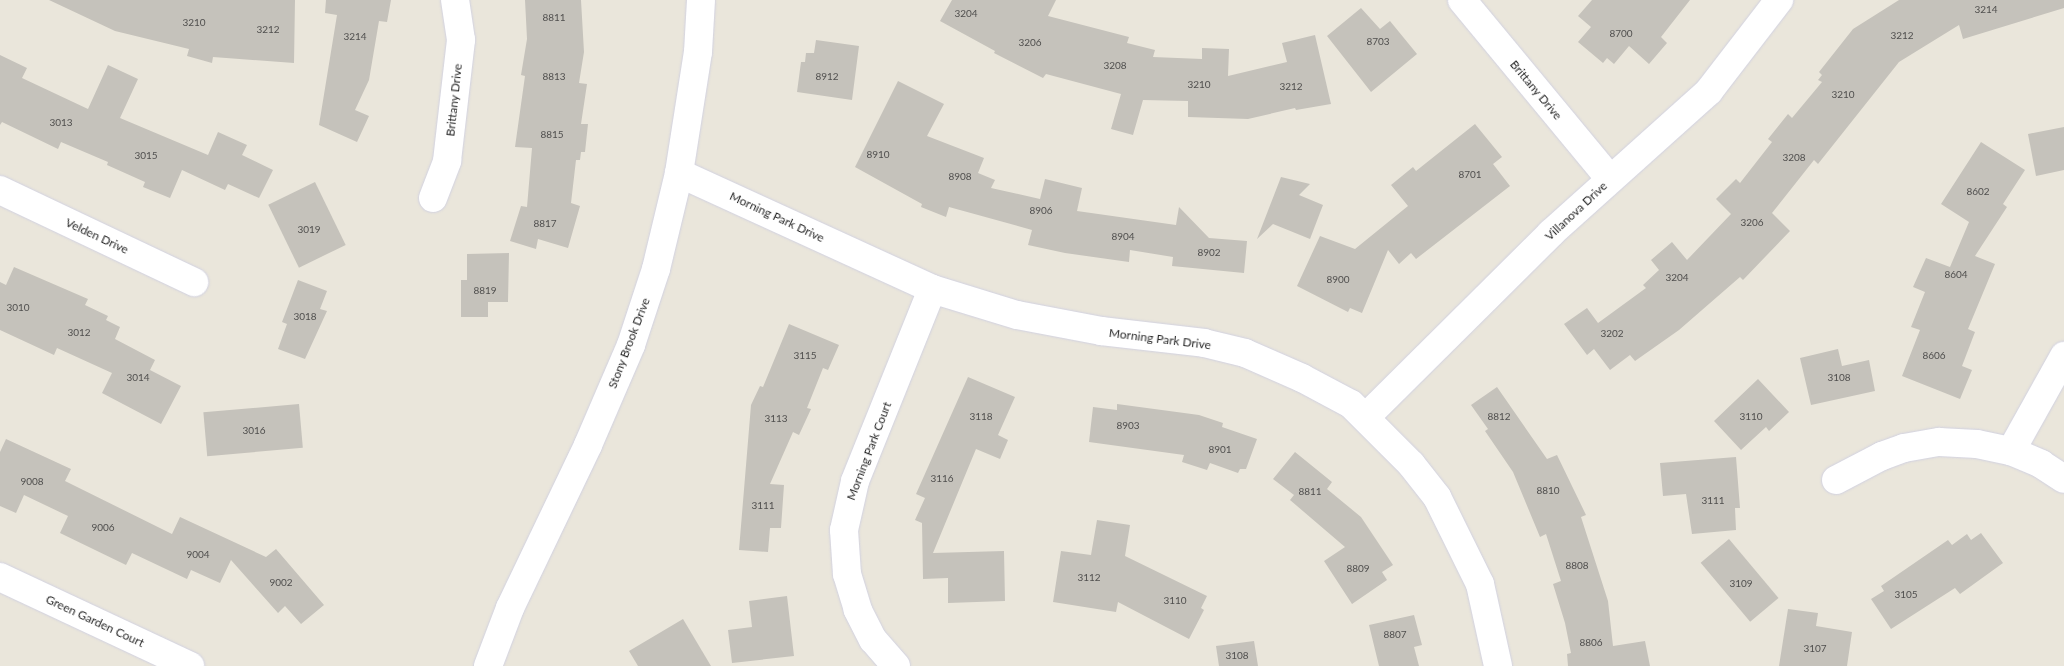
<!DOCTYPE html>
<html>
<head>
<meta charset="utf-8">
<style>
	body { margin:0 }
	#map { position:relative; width:2064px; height:666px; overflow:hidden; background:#eae6db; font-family:Lato,sans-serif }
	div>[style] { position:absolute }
	.building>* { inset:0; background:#c5c2bb; transform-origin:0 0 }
	.roads { filter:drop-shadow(0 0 1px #d1d1e0) drop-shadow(0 0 1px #d1d1e0) }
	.minor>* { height:28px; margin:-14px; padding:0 14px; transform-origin:14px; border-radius:14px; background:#fff }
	span { translate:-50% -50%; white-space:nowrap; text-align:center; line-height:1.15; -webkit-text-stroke:4px #fff; paint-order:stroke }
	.number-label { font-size:10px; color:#504f4e }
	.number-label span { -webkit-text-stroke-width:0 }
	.street-label { font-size:12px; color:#292929 }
</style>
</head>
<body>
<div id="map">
	<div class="building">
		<i style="clip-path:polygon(49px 0,295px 0,294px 63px,213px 57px,212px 63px,187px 56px,189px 49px,115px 31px)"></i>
		<i style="clip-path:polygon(326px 0,391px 0,387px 22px,379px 21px,369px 80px,355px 110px,369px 116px,357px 142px,319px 125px,337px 15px,325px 13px)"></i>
		<i style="clip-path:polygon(525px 0,581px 0,584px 52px,579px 83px,587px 84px,581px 124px,588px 124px,585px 152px,581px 152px,580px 160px,576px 160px,571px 203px,580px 206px,568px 248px,538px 239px,536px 249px,510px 241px,521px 206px,527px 207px,532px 148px,515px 147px,525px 76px,521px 75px,527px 39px)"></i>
		<i style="clip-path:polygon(952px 0,1056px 0,1048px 16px,1129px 37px,1127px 43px,1155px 50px,1153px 57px,1202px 59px,1202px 48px,1229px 49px,1228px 76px,1287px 62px,1282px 43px,1315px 35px,1331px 104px,1296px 110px,1295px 108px,1248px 119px,1188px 117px,1188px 101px,1143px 100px,1133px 135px,1111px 129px,1121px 94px,1046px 74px,1043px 78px,994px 53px,995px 51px,940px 21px)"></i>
		<i style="clip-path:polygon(1592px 0,1690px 0,1661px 37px,1667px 43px,1649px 64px,1629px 46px,1614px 64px,1607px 58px,1603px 63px,1578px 42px,1591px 27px,1578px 16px)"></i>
		<i style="clip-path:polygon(1899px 0,2064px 0,2064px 8px,1963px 39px,1959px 25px,1899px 62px,1818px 164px,1814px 160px,1772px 213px,1790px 231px,1743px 280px,1740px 277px,1679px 330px,1635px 361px,1630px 355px,1610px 370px,1594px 349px,1587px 355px,1564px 324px,1587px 308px,1598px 323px,1646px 288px,1643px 285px,1659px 270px,1651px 260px,1672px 242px,1687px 260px,1731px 214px,1716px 199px,1736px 179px,1740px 183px,1772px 142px,1768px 139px,1788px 114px,1792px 118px,1822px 82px,1818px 80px,1822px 75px,1819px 72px,1853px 29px)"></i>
		<i style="clip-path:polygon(1361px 8px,1380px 29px,1390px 21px,1417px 54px,1371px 92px,1327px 36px)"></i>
		<i style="clip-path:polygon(816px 40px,859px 46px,852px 100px,797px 92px,801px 62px,805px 62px,806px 53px,814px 53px)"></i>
		<i style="clip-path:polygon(0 55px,27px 68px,22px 78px,88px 109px,108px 65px,138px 79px,120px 118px,208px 155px,218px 132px,247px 145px,242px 155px,273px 170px,259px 198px,228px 184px,225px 190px,182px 170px,170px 198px,143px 187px,145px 182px,107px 165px,108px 162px,61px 142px,58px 149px,2px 122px,0 125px)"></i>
		<i style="clip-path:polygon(898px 81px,944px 104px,927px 136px,984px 158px,978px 173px,995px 180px,991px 188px,1040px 199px,1045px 179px,1082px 188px,1077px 211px,1176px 225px,1179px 207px,1209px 238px,1247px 241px,1244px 273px,1172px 266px,1173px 257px,1130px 250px,1129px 262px,1065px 253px,1028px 245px,1032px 230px,949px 207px,946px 217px,921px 207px,922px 204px,855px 167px)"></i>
		<i style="clip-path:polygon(1475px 124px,1502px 157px,1493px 164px,1510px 186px,1416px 259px,1411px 253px,1399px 264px,1388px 250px,1362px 313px,1350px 308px,1348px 312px,1297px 286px,1320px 236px,1355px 249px,1408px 206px,1391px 185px,1413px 167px,1416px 171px)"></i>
		<i style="clip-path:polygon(2064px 127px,2064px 170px,2036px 176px,2028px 134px)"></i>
		<i style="clip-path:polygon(1981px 142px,2025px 170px,2003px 204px,2007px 207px,1975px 256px,1995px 264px,1968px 329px,1975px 332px,1962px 366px,1972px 370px,1960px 399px,1902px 376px,1920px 330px,1911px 327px,1925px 292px,1913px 287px,1926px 258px,1950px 267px,1969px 222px,1941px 204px)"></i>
		<i style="clip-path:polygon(1281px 177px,1310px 184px,1299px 195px,1323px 205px,1310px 239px,1273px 224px,1257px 239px)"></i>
		<i style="left:315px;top:182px;width:70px;height:52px;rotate:64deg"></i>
		<i style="clip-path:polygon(509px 253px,508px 302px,488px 302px,488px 317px,461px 317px,461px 280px,467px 280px,467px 254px)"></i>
		<i style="clip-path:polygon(14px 267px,88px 299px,85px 305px,108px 316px,106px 320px,120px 327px,115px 339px,155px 360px,150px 370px,181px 386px,161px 424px,102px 393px,112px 373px,57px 348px,54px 355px,0 330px,0 282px,6px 285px)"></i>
		<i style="clip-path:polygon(298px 280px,327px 291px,320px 309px,327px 311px,305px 359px,278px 349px,287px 324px,282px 322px)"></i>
		<i style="clip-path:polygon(789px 324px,839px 345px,828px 370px,823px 368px,807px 408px,811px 409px,799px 435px,793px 432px,770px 484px,784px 485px,781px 528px,770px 528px,768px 552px,739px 550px,751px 405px,760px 386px,763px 387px)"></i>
		<i style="clip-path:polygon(1838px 349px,1842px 366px,1869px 360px,1875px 391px,1811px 405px,1800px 358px)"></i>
		<i style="clip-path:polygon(968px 377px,1015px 397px,998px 435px,1008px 440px,1000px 459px,976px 449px,933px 553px,1004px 551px,1005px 601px,948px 603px,948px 578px,923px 579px,922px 523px,915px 520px,925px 498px,916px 494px)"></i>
		<i style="clip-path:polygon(1758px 379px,1789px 412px,1769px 431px,1766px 427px,1741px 450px,1714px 421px)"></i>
		<i style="clip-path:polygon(1497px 387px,1547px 459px,1557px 455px,1586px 515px,1581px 517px,1608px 601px,1613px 646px,1645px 641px,1650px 666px,1568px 666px,1567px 654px,1571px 653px,1565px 623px,1553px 584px,1561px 581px,1546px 534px,1540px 537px,1513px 472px,1485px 431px,1488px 429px,1471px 405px)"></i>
		<i style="left:299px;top:404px;width:44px;height:96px;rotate:85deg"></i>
		<i style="clip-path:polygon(1117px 404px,1199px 415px,1223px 423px,1222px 427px,1257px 439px,1246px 469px,1240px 469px,1238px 473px,1210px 463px,1207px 470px,1182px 462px,1184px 455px,1089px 442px,1093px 407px,1117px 410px)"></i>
		<i style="clip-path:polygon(6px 439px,71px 469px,65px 481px,172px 534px,180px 517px,266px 557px,276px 549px,324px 605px,301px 624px,285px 606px,278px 613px,231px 560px,220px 583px,191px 570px,187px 579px,132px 553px,126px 565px,60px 533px,68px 516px,24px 495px,16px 513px,0 506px,0 452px)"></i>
		<i style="clip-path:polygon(1295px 452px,1332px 482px,1327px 489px,1361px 517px,1393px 565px,1382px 572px,1387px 580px,1352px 604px,1324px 561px,1345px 547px,1290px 500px,1294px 495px,1273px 479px)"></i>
		<i style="clip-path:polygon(1736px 457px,1740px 508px,1735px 508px,1736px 530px,1692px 534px,1686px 494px,1663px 496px,1660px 463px)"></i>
		<i style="clip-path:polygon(1097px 520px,1130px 525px,1125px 556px,1207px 596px,1201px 608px,1204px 610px,1189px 639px,1118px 602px,1116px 612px,1053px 602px,1061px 551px,1091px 555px)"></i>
		<i style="clip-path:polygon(1981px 533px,2003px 563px,1960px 594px,1955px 588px,1891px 629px,1871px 599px,1884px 591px,1881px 586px,1948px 540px,1952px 545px,1967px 534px,1971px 540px)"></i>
		<i style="left:1729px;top:539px;width:77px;height:37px;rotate:50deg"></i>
		<i style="clip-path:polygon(787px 596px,794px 656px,732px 663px,728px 630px,752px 627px,749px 601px)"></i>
		<i style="clip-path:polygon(1788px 609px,1818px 613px,1816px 626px,1852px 632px,1847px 666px,1779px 666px)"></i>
		<i style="clip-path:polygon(1414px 615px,1422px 645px,1414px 647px,1419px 666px,1379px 666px,1369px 625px)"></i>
		<i style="clip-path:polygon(683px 619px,711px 666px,638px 666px,629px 651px)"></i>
		<i style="clip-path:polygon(1254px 641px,1258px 666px,1219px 666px,1216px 646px)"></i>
	</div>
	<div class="roads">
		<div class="minor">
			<i style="left:1462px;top:0;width:232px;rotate:50.4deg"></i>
			<i style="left:679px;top:173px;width:278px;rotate:24.6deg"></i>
			<i style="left:932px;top:289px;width:89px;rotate:17deg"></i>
			<i style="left:1017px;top:315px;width:86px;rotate:10.8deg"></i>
			<i style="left:1101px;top:331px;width:104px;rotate:6.6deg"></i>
			<i style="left:1204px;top:343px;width:42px;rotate:13.7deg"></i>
			<i style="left:1245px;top:353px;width:62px;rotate:23.7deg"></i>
			<i style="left:1302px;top:378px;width:55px;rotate:28deg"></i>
			<i style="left:1351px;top:404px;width:85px;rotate:45deg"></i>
			<i style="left:1411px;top:464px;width:42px;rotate:51.8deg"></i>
			<i style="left:1437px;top:497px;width:97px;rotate:63.7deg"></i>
			<i style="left:1480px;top:584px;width:84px;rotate:77.6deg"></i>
			<i style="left:0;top:190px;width:215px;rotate:25.4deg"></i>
			<i style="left:433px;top:198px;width:40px;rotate:-69deg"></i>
			<i style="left:447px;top:161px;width:122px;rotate:-83.4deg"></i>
			<i style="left:461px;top:40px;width:40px;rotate:-98.5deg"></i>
			<i style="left:1366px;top:417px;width:261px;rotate:-44.8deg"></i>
			<i style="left:1551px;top:233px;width:212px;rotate:-41.9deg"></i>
			<i style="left:1709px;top:91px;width:115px;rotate:-52.4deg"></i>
			<i style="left:2011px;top:451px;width:109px;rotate:-60.8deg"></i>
			<i style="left:1836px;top:480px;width:52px;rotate:-27.6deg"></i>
			<i style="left:1882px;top:456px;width:23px;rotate:-20deg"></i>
			<i style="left:1904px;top:448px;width:36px;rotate:-10deg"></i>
			<i style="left:1939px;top:442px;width:38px;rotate:3deg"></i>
			<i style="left:1977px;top:444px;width:35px;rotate:12deg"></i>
			<i style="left:2011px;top:451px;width:33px;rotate:23deg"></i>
			<i style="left:2041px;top:464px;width:27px;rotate:33deg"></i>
			<i style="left:0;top:577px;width:210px;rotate:25.1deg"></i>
			<i style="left:488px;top:666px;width:62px;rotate:-69.2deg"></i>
			<i style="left:510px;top:608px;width:181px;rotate:-64.4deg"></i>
			<i style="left:588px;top:445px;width:109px;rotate:-66.7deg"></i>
			<i style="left:631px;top:345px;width:80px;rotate:-71.8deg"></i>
			<i style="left:656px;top:269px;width:99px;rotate:-76.5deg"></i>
			<i style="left:679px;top:173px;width:122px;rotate:-81.1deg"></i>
			<i style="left:698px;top:52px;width:52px;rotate:-86.7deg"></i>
			<i style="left:896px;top:666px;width:35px;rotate:-131deg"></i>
			<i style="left:873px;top:640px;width:34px;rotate:-117deg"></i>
			<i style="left:858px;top:610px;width:38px;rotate:-107deg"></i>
			<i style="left:847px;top:574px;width:44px;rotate:-93.9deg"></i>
			<i style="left:844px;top:530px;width:50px;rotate:-77.3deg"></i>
			<i style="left:855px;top:481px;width:207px;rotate:-68.1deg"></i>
		</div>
	</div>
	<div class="number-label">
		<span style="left:1986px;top:10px">3214</span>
		<span style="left:966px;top:14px">3204</span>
		<span style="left:554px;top:18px">8811</span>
		<span style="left:194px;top:23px">3210</span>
		<span style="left:268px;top:30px">3212</span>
		<span style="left:1621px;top:34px">8700</span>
		<span style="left:1902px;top:36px">3212</span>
		<span style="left:355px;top:37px">3214</span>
		<span style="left:1378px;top:42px">8703</span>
		<span style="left:1030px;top:43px">3206</span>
		<span style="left:1115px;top:66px">3208</span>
		<span style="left:554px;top:77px">8813</span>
		<span style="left:827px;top:77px">8912</span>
		<span style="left:1199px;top:85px">3210</span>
		<span style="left:1291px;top:87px">3212</span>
		<span style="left:1843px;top:95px">3210</span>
		<span style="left:61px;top:123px">3013</span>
		<span style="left:552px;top:135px">8815</span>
		<span style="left:878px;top:155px">8910</span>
		<span style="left:146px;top:156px">3015</span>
		<span style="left:1794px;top:158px">3208</span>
		<span style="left:1470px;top:175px">8701</span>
		<span style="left:960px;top:177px">8908</span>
		<span style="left:1978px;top:192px">8602</span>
		<span style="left:1041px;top:211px">8906</span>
		<span style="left:1752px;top:223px">3206</span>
		<span style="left:545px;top:224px">8817</span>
		<span style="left:309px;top:230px">3019</span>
		<span style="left:1123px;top:237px">8904</span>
		<span style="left:1209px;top:253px">8902</span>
		<span style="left:1956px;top:275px">8604</span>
		<span style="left:1677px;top:278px">3204</span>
		<span style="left:1338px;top:280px">8900</span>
		<span style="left:485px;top:291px">8819</span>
		<span style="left:18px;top:308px">3010</span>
		<span style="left:305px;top:317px">3018</span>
		<span style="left:79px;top:333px">3012</span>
		<span style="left:1612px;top:334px">3202</span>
		<span style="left:805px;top:356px">3115</span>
		<span style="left:1934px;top:356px">8606</span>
		<span style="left:138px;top:378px">3014</span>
		<span style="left:1839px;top:378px">3108</span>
		<span style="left:981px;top:417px">3118</span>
		<span style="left:1499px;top:417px">8812</span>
		<span style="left:1751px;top:417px">3110</span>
		<span style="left:776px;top:419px">3113</span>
		<span style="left:1128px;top:426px">8903</span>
		<span style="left:254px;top:431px">3016</span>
		<span style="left:1220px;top:450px">8901</span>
		<span style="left:942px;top:479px">3116</span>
		<span style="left:32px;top:482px">9008</span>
		<span style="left:1548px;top:491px">8810</span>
		<span style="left:1310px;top:492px">8811</span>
		<span style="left:1713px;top:501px">3111</span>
		<span style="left:763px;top:506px">3111</span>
		<span style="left:103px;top:528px">9006</span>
		<span style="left:198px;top:555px">9004</span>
		<span style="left:1577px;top:566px">8808</span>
		<span style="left:1358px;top:569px">8809</span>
		<span style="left:1089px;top:578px">3112</span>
		<span style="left:281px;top:583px">9002</span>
		<span style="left:1741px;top:584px">3109</span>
		<span style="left:1906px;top:595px">3105</span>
		<span style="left:1175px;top:601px">3110</span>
		<span style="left:1395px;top:635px">8807</span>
		<span style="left:1591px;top:643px">8806</span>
		<span style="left:1815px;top:649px">3107</span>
		<span style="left:1237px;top:656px">3108</span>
	</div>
	<div class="street-label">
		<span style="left:1536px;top:90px;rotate:50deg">Brittany Drive</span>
		<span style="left:454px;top:100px;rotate:-84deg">Brittany Drive</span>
		<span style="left:1576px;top:211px;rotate:-43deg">Villanova Drive</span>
		<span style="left:777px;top:217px;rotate:25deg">Morning Park Drive</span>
		<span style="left:97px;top:236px;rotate:25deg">Velden Drive</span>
		<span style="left:1160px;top:339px;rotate:7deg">Morning Park Drive</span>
		<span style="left:629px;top:343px;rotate:-69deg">Stony Brook Drive</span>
		<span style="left:869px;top:451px;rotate:-69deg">Morning Park Court</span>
		<span style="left:95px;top:621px;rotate:25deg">Green Garden Court</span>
	</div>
</div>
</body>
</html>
